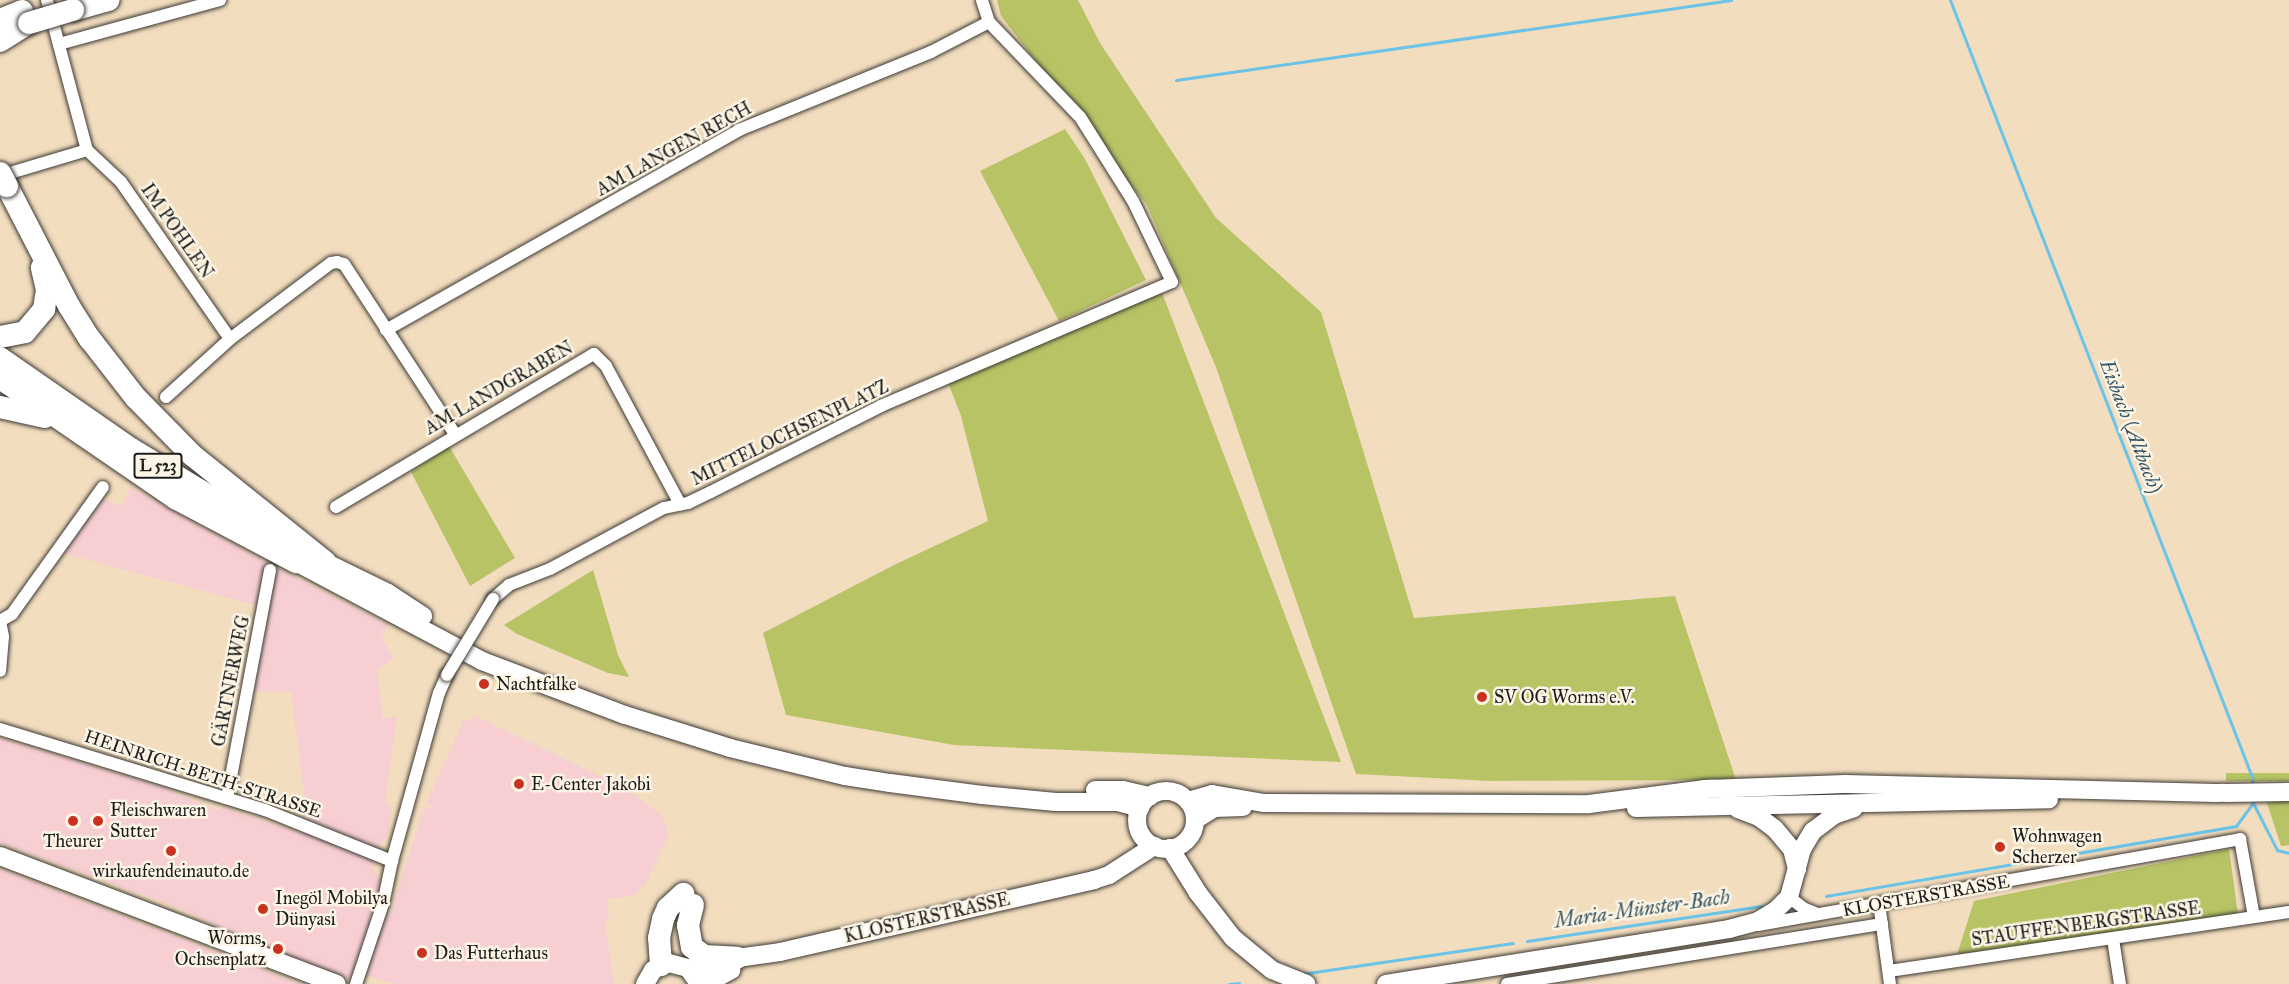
<!DOCTYPE html>
<html>
<head>
<meta charset="utf-8">
<style>
	body { margin:0 }
	#map { position:relative; width:2289px; height:984px; overflow:hidden; background:#f3ddbf; font-family:"IM FELL Great Primer",serif }
	div>[style] { position:absolute }
	.built>* { inset:0; background:#f7cfd3 }
	.green>* { inset:0; background:#b7c365; transform-origin:0 0 }
	.stream>* { height:3px; margin:-1.5px; padding:0 1.5px; transform-origin:1.5px; border-radius:1.5px; background:#6bc3e8 }
	.roads { filter:drop-shadow(0 0 2px #3c3934) drop-shadow(0 0 2px #3c3934) }
	.street>* { height:12px; margin:-6px; padding:0 6px; transform-origin:6px; border-radius:6px; background:#fff }
	.secondary>* { height:18px; margin:-9px; padding:0 9px; transform-origin:9px; border-radius:9px; background:#fff }
	.secondary>.ring { margin:-9px; padding:0; box-sizing:content-box; background:none; border:18px solid #fff; border-radius:50% }
	.highway>* { height:22px; margin:-11px; padding:0 11px; transform-origin:11px; border-radius:11px; background:#fff }
	.bridges { filter:drop-shadow(0 0 2px #3c3934) drop-shadow(0 0 2px #3c3934) }
	.street-bridge>* { height:12px; margin:-6px; padding:0 6px; transform-origin:6px; border-radius:6px; background:#fff }
	.highway-bridge>* { height:22px; margin:-11px; padding:0 11px; transform-origin:11px; border-radius:11px; background:#fff }
	.dots>* { width:16px; height:16px; translate:-50% -50%; box-sizing:border-box; border:3px solid #fcf5e5; border-radius:50% }
	span { translate:-50% -50%; white-space:nowrap; text-align:center; line-height:1.15; -webkit-text-stroke:5px #fcf5e5; paint-order:stroke }
	.shield-label span { padding:2px 4px; background:#fcf5e5; border:2px solid; border-radius:4px; -webkit-text-stroke-width:0 }
	.shield-label { font-size:16px; color:#1c1c1c; font-weight:700 }
	.street-label { font-size:18px; color:#1c1c1c }
	.poi-label { font-size:18px; color:#1c1c1c }
	.left { translate:0 -50%; text-align:left }
	.right { translate:-100% -50%; text-align:right }
	.water-label { font-size:20px; color:#385663; font-style:italic }
</style>
</head>
<body>
<div id="map">
	<div class="built">
		<i style="clip-path:polygon(130px 487px,266px 562px,388px 625px,382px 638px,394px 659px,377px 670px,383px 718px,397px 717px,385px 802px,392px 807px,387px 837px,376px 849px,372px 867px,379px 879px,380px 887px,354px 975px,347px 978px,310px 968px,179px 908px,0 843px,0 738px,159px 786px,219px 811px,222px 807px,303px 834px,307px 817px,291px 692px,247px 691px,263px 607px,62px 553px,102px 499px,122px 506px)"></i>
		<i style="clip-path:polygon(474px 715px,618px 785px,620px 783px,662px 816px,669px 835px,644px 887px,640px 887px,635px 896px,607px 899px,609px 921px,605px 922px,614px 984px,396px 984px,367px 976px,382px 920px,391px 913px,424px 807px,431px 809px,432px 807px,426px 804px,464px 719px,471px 722px)"></i>
		<i style="clip-path:polygon(0 869px,300px 984px,0 984px)"></i>
	</div>
	<div class="green">
		<i style="clip-path:polygon(997px 0,1078px 0,1100px 43px,1216px 218px,1321px 312px,1414px 618px,1675px 596px,1736px 780px,1491px 781px,1356px 774px,1216px 367px,1147px 205px,1001px 16px)"></i>
		<i style="clip-path:polygon(1065px 129px,1085px 159px,1146px 280px,1059px 321px,980px 171px)"></i>
		<i style="clip-path:polygon(1161px 290px,1341px 762px,954px 745px,786px 715px,763px 633px,894px 565px,988px 521px,961px 416px,947px 380px)"></i>
		<i style="clip-path:polygon(449px 446px,515px 558px,470px 586px,411px 472px)"></i>
		<i style="clip-path:polygon(593px 570px,618px 655px,629px 677px,608px 673px,517px 634px,504px 625px)"></i>
		<i style="left:2226px;top:773px;width:63px;height:8px"></i>
		<i style="clip-path:polygon(2266px 800px,2289px 800px,2289px 845px,2281px 846px)"></i>
		<i style="clip-path:polygon(2229px 849px,2238px 915px,1956px 958px,1974px 901px)"></i>
	</div>
	<div class="stream">
		<i style="left:1950px;top:0;width:834px;rotate:68.76deg"></i>
		<i style="left:2252px;top:777px;width:8px;rotate:90deg"></i>
		<i style="left:1176px;top:80px;width:561px;rotate:-8.2deg"></i>
		<i style="left:2253px;top:798px;width:5px;rotate:90deg"></i>
		<i style="left:2253px;top:803px;width:53px;rotate:62.9deg"></i>
		<i style="left:2277px;top:850px;width:12px;rotate:14deg"></i>
		<i style="left:1826px;top:896px;width:416px;rotate:-9.7deg"></i>
		<i style="left:2236px;top:826px;width:29px;rotate:-54deg"></i>
		<i style="left:1527px;top:941px;width:237px;rotate:-8.5deg"></i>
		<i style="left:1301px;top:974px;width:214px;rotate:-8.3deg"></i>
		<i style="left:1229px;top:984px;width:10px;rotate:-6deg"></i>
	</div>
	<div class="roads">
		<div class="street">
			<i style="left:47px;top:0;width:155px;rotate:75.1deg"></i>
			<i style="left:87px;top:150px;width:47px;rotate:43.3deg"></i>
			<i style="left:121px;top:182px;width:191px;rotate:55.2deg"></i>
			<i style="left:59px;top:44px;width:167px;rotate:-15.3deg"></i>
			<i style="left:0;top:176px;width:91px;rotate:-16.6deg"></i>
			<i style="left:386px;top:330px;width:406px;rotate:-29.5deg"></i>
			<i style="left:739px;top:130px;width:207px;rotate:-22.1deg"></i>
			<i style="left:931px;top:52px;width:65px;rotate:-27.3deg"></i>
			<i style="left:166px;top:397px;width:86px;rotate:-42.2deg"></i>
			<i style="left:230px;top:339px;width:126px;rotate:-37deg"></i>
			<i style="left:331px;top:263px;width:6px;rotate:-9deg"></i>
			<i style="left:337px;top:262px;width:7px;rotate:16deg"></i>
			<i style="left:344px;top:264px;width:203px;rotate:56.9deg"></i>
			<i style="left:336px;top:507px;width:300px;rotate:-30.7deg"></i>
			<i style="left:594px;top:354px;width:17px;rotate:45deg"></i>
			<i style="left:606px;top:366px;width:157px;rotate:61.8deg"></i>
			<i style="left:493px;top:599px;width:21px;rotate:-41deg"></i>
			<i style="left:509px;top:585px;width:44px;rotate:-21.3deg"></i>
			<i style="left:550px;top:569px;width:129px;rotate:-28.2deg"></i>
			<i style="left:664px;top:508px;width:25px;rotate:-12deg"></i>
			<i style="left:688px;top:503px;width:25px;rotate:-26deg"></i>
			<i style="left:711px;top:492px;width:191px;rotate:-26.8deg"></i>
			<i style="left:881px;top:406px;width:316px;rotate:-23.1deg"></i>
			<i style="left:1172px;top:282px;width:90px;rotate:-115.7deg"></i>
			<i style="left:1133px;top:201px;width:99px;rotate:-122.2deg"></i>
			<i style="left:1080px;top:117px;width:132px;rotate:-133.8deg"></i>
			<i style="left:989px;top:22px;width:23px;rotate:-108deg"></i>
			<i style="left:0;top:621px;width:14px;rotate:-30deg"></i>
			<i style="left:12px;top:614px;width:156px;rotate:-54.4deg"></i>
			<i style="left:0;top:621px;width:16px;rotate:79deg"></i>
			<i style="left:3px;top:637px;width:34px;rotate:95deg"></i>
			<i style="left:0;top:729px;width:277px;rotate:17deg"></i>
			<i style="left:265px;top:810px;width:137px;rotate:21.9deg"></i>
			<i style="left:227px;top:798px;width:232px;rotate:-79.3deg"></i>
			<i style="left:1789px;top:897px;width:18px;rotate:38deg"></i>
			<i style="left:1803px;top:908px;width:15px;rotate:23deg"></i>
			<i style="left:1879px;top:903px;width:82px;rotate:82.3deg"></i>
			<i style="left:1758px;top:925px;width:490px;rotate:-10.1deg"></i>
			<i style="left:2240px;top:839px;width:79px;rotate:79.8deg"></i>
			<i style="left:2113px;top:939px;width:46px;rotate:81.2deg"></i>
			<i style="left:1889px;top:971px;width:404px;rotate:-8.4deg"></i>
			<i style="left:356px;top:984px;width:84px;rotate:-71.4deg"></i>
			<i style="left:383px;top:904px;width:44px;rotate:-78.2deg"></i>
			<i style="left:392px;top:861px;width:174px;rotate:-74.4deg"></i>
			<i style="left:439px;top:693px;width:20px;rotate:-66deg"></i>
			<i style="left:1507px;top:984px;width:380px;rotate:-9.1deg"></i>
		</div>
		<div class="secondary">
			<i style="left:296px;top:562px;width:211px;rotate:28deg"></i>
			<i style="left:482px;top:661px;width:153px;rotate:20.7deg"></i>
			<i style="left:625px;top:715px;width:110px;rotate:17.4deg"></i>
			<i style="left:730px;top:748px;width:118px;rotate:13.7deg"></i>
			<i style="left:845px;top:776px;width:46px;rotate:8.8deg"></i>
			<i style="left:890px;top:783px;width:93px;rotate:7.4deg"></i>
			<i style="left:982px;top:795px;width:74px;rotate:5.4deg"></i>
			<i style="left:1056px;top:802px;width:62px"></i>
			<i style="left:1118px;top:802px;width:23px;rotate:15deg"></i>
			<i style="left:325px;top:562px;width:70px;rotate:26.2deg"></i>
			<i style="left:388px;top:593px;width:42px;rotate:33.3deg"></i>
			<i style="left:1095px;top:790px;width:28px"></i>
			<i style="left:1123px;top:790px;width:28px;rotate:13deg"></i>
			<i class="ring" style="left:1137px;top:791px;width:40px;height:40px"></i>
			<i style="left:1188px;top:801px;width:25px;rotate:-16deg"></i>
			<i style="left:1212px;top:794px;width:53px;rotate:9.8deg"></i>
			<i style="left:1264px;top:803px;width:325px;rotate:0.2deg"></i>
			<i style="left:1589px;top:804px;width:116px;rotate:-7.4deg"></i>
			<i style="left:1704px;top:789px;width:141px;rotate:-2deg"></i>
			<i style="left:1845px;top:784px;width:371px;rotate:1.4deg"></i>
			<i style="left:2216px;top:793px;width:73px;rotate:-0.8deg"></i>
			<i style="left:1636px;top:808px;width:413px;rotate:-1.2deg"></i>
			<i style="left:1738px;top:809px;width:22px;rotate:21deg"></i>
			<i style="left:1759px;top:817px;width:20px;rotate:37deg"></i>
			<i style="left:1775px;top:829px;width:26px;rotate:50deg"></i>
			<i style="left:1792px;top:849px;width:21px;rotate:76deg"></i>
			<i style="left:1195px;top:820px;width:22px;rotate:-32deg"></i>
			<i style="left:1214px;top:808px;width:29px;rotate:-2deg"></i>
			<i style="left:1170px;top:848px;width:53px;rotate:58.1deg"></i>
			<i style="left:1198px;top:893px;width:57px;rotate:52.1deg"></i>
			<i style="left:1233px;top:938px;width:50px;rotate:39.4deg"></i>
			<i style="left:1272px;top:970px;width:37px;rotate:22deg"></i>
			<i style="left:0;top:856px;width:360px;rotate:20.8deg"></i>
			<i style="left:692px;top:972px;width:47px;rotate:-17.3deg"></i>
			<i style="left:737px;top:958px;width:43px;rotate:-7.9deg"></i>
			<i style="left:780px;top:952px;width:322px;rotate:-12.9deg"></i>
			<i style="left:1094px;top:880px;width:16px;rotate:-18deg"></i>
			<i style="left:1109px;top:875px;width:54px;rotate:-32.8deg"></i>
			<i style="left:645px;top:984px;width:16px;rotate:-60deg"></i>
			<i style="left:653px;top:970px;width:17px;rotate:-24deg"></i>
			<i style="left:669px;top:963px;width:20px;rotate:15deg"></i>
			<i style="left:688px;top:968px;width:16px;rotate:55deg"></i>
			<i style="left:706px;top:984px;width:29px;rotate:-29deg"></i>
			<i style="left:1386px;top:984px;width:347px;rotate:-9.1deg"></i>
			<i style="left:1729px;top:929px;width:30px;rotate:-15deg"></i>
			<i style="left:1758px;top:921px;width:21px;rotate:-31deg"></i>
			<i style="left:1776px;top:910px;width:18px;rotate:-45deg"></i>
			<i style="left:1789px;top:897px;width:50px;rotate:-74.8deg"></i>
			<i style="left:1802px;top:849px;width:21px;rotate:-59deg"></i>
			<i style="left:1813px;top:831px;width:26px;rotate:-37deg"></i>
			<i style="left:1834px;top:815px;width:21px;rotate:-19deg"></i>
		</div>
		<div class="highway">
			<i style="left:73px;top:10px;width:37px;rotate:-16deg"></i>
			<i style="left:0;top:20px;width:24px;rotate:-22deg"></i>
			<i style="left:0;top:41px;width:34px;rotate:-32deg"></i>
			<i style="left:7px;top:186px;width:135px;rotate:62.7deg"></i>
			<i style="left:69px;top:306px;width:39px;rotate:58deg"></i>
			<i style="left:90px;top:339px;width:75px;rotate:52.1deg"></i>
			<i style="left:136px;top:398px;width:80px;rotate:45.5deg"></i>
			<i style="left:192px;top:455px;width:171px;rotate:38.8deg"></i>
			<i style="left:0;top:337px;width:25px;rotate:-11deg"></i>
			<i style="left:25px;top:332px;width:30px;rotate:-50deg"></i>
			<i style="left:44px;top:309px;width:19px;rotate:-81deg"></i>
			<i style="left:47px;top:290px;width:23px;rotate:-103deg"></i>
			<i style="left:0;top:358px;width:160px;rotate:34.8deg"></i>
			<i style="left:131px;top:449px;width:175px;rotate:31deg"></i>
			<i style="left:0;top:378px;width:214px;rotate:34.4deg"></i>
			<i style="left:177px;top:499px;width:135px;rotate:27.9deg"></i>
			<i style="left:0;top:407px;width:46px;rotate:12.5deg"></i>
			<i style="left:693px;top:905px;width:21px;rotate:104deg"></i>
			<i style="left:688px;top:925px;width:22px;rotate:80deg"></i>
			<i style="left:692px;top:947px;width:15px;rotate:37deg"></i>
			<i style="left:704px;top:956px;width:33px;rotate:3deg"></i>
			<i style="left:661px;top:965px;width:27px;rotate:-94deg"></i>
			<i style="left:659px;top:938px;width:19px;rotate:-78deg"></i>
			<i style="left:663px;top:919px;width:12px;rotate:-66deg"></i>
			<i style="left:668px;top:908px;width:21px;rotate:-43deg"></i>
		</div>
	</div>
	<div class="bridges">
		<div class="street-bridge">
			<i style="left:447px;top:675px;width:89px;rotate:-58.8deg"></i>
		</div>
		<div class="highway-bridge">
			<i style="left:29px;top:23px;width:46px;rotate:-16.5deg"></i>
			<i style="left:0;top:173px;width:15px;rotate:62deg"></i>
		</div>
	</div>
	<div class="dots">
		<i style="left:484px;top:684px;background:#c8321e"></i>
		<i style="left:1482px;top:697px;background:#c8321e"></i>
		<i style="left:519px;top:784px;background:#c8321e"></i>
		<i style="left:73px;top:821px;background:#c8321e"></i>
		<i style="left:98px;top:821px;background:#c8321e"></i>
		<i style="left:2000px;top:847px;background:#c8321e"></i>
		<i style="left:171px;top:851px;background:#c8321e"></i>
		<i style="left:263px;top:909px;background:#c8321e"></i>
		<i style="left:278px;top:949px;background:#c8321e"></i>
		<i style="left:422px;top:953px;background:#c8321e"></i>
	</div>
	<div class="shield-label">
		<span style="left:158px;top:466px">L 523</span>
	</div>
	<div class="street-label">
		<span style="left:674px;top:149px;rotate:-29deg">AM LANGEN RECH</span>
		<span style="left:177px;top:231px;rotate:55deg">IM POHLEN</span>
		<span style="left:499px;top:388px;rotate:-30deg">AM LANDGRABEN</span>
		<span style="left:790px;top:433px;rotate:-26deg">MITTELOCHSENPLATZ</span>
		<span style="left:231px;top:681px;rotate:-79deg">GÄRTNERWEG</span>
		<span style="left:203px;top:774px;rotate:18deg">HEINRICH-BETH-STRASSE</span>
		<span style="left:1926px;top:896px;rotate:-10deg">KLOSTERSTRASSE</span>
		<span style="left:927px;top:918px;rotate:-13deg">KLOSTERSTRASSE</span>
		<span style="left:2086px;top:924px;rotate:-8deg">STAUFFENBERGSTRASSE</span>
	</div>
	<div class="poi-label">
		<span class="left" style="left:496px;top:684px">Nachtfalke</span>
		<span class="left" style="left:1494px;top:697px">SV OG Worms e.V.</span>
		<span class="left" style="left:531px;top:784px">E-Center Jakobi</span>
		<span class="left" style="left:110px;top:821px">Fleischwaren<br>Sutter</span>
		<span class="left" style="left:2012px;top:847px">Wohnwagen<br>Scherzer</span>
		<span style="left:73px;top:841px">Theurer</span>
		<span style="left:171px;top:871px">wirkaufendeinauto.de</span>
		<span class="left" style="left:275px;top:909px">Inegöl Mobilya<br>Dünyasi</span>
		<span class="right" style="left:266px;top:949px">Worms,<br>Ochsenplatz</span>
		<span class="left" style="left:434px;top:953px">Das Futterhaus</span>
	</div>
	<div class="water-label">
		<span style="left:2131px;top:426px;rotate:69deg">Eisbach (Altbach)</span>
		<span style="left:1642px;top:909px;rotate:-8deg">Maria-Münster-Bach</span>
	</div>
</div>
</body>
</html>
